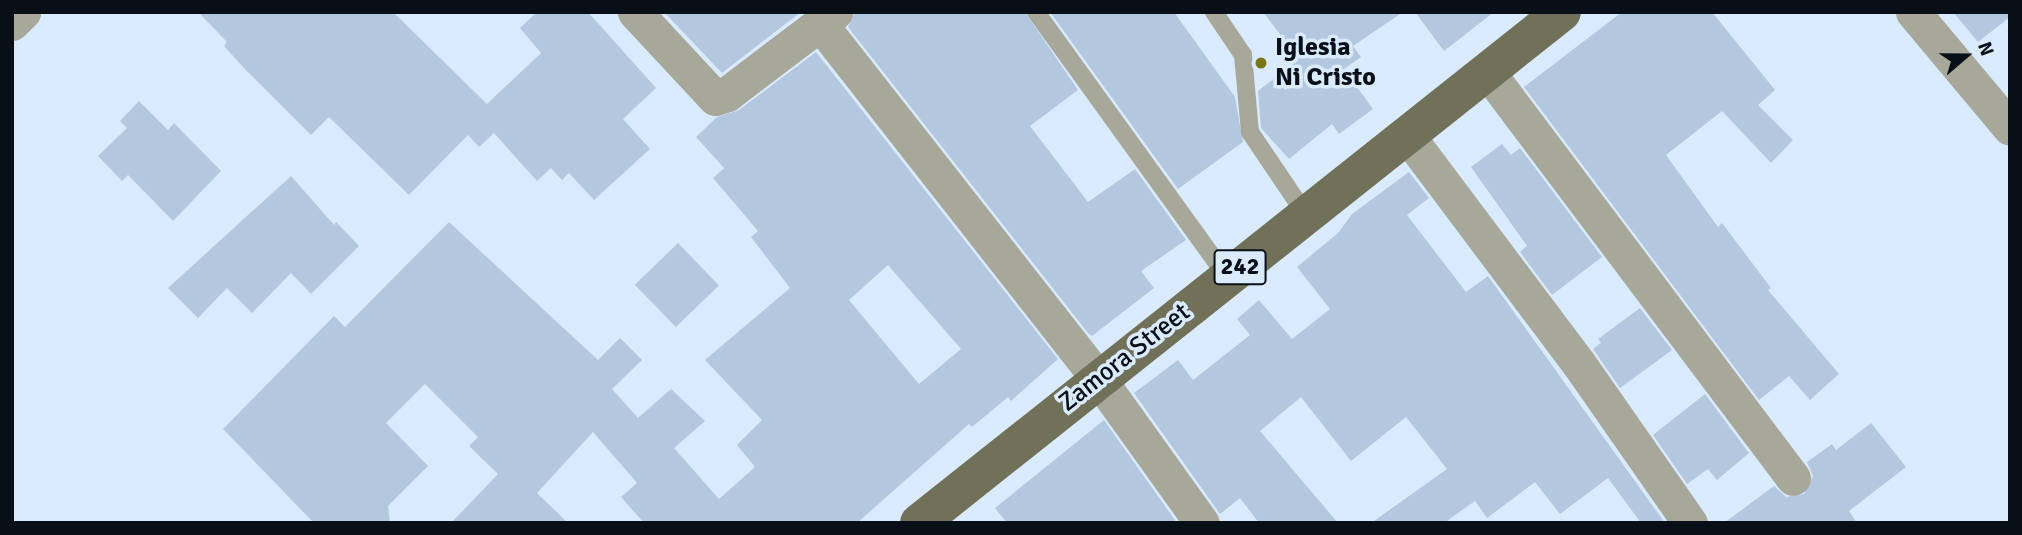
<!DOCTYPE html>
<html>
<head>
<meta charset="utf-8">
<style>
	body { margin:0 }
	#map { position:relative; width:2022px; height:535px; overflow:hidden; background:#daebff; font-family:Signika,sans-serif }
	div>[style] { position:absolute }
	.building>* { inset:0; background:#b3c7df; transform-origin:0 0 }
	.service>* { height:18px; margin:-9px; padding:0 9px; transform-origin:9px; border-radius:9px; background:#a7a79a }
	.minor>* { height:35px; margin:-17.5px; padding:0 17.5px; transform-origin:17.5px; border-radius:17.5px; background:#a7a79a }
	.primary>* { height:38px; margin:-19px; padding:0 19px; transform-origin:19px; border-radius:19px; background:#717059 }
	.dots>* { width:19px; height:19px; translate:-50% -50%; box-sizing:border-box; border:4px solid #daebff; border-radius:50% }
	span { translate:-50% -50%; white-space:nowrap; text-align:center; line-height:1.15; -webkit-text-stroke:7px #daebff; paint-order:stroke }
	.shield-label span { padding:2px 5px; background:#daebff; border:2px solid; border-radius:5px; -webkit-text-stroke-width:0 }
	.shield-label { font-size:24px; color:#080f17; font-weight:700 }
	.poi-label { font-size:26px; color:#080f17; font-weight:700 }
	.left { translate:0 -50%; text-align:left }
	.street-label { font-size:26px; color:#080f17 }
	.frame { position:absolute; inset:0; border:14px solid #080f17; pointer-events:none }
	.north { position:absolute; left:1931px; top:21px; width:70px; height:70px; -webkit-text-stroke:5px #daebff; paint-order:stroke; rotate:70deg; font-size:19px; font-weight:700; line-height:28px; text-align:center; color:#080f17 }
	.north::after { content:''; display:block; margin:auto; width:24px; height:32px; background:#080f17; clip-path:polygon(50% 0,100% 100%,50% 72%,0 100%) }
</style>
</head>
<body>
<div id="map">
	<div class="building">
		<i style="clip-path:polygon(198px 12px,393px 12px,487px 104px,541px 53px,520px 28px,537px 12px,588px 12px,656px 88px,623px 119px,650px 149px,594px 200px,569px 173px,562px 180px,551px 168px,537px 181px,494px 133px,479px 147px,468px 135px,409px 195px,329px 117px,311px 135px,243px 67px,224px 46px,227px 42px)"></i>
		<i style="clip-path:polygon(664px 12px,801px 12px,722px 73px)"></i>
		<i style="clip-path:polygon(855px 12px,1025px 12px,1078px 90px,1030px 126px,1088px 202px,1135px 169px,1186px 240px,1141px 271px,1154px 288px,1092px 336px,1088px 333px,848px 27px)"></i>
		<i style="clip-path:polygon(1050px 12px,1174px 12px,1235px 97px,1243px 142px,1178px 189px)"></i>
		<i style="clip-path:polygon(1263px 12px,1403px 12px,1353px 46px,1361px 57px,1344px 69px,1373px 109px,1339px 134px,1332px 124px,1289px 159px,1261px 128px,1258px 91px,1299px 59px)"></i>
		<i style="clip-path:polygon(1415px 12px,1494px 12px,1444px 51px)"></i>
		<i style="clip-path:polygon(1622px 12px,1712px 12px,1775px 90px,1758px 105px,1793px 140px,1771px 163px,1722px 111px,1666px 155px,1718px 227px,1722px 223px,1771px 288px,1768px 290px,1839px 374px,1810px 400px,1789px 376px,1759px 400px,1524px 87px)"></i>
		<i style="clip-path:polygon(1953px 12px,2010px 12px,2010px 17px,1978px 42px)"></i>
		<i style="clip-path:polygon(evenodd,816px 52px,1058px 359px,1011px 401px,1008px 397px,972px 427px,969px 424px,857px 523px,644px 523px,621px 497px,637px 483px,593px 432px,537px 493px,568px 523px,451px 523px,498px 474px,469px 446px,478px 437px,425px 384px,386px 423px,428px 466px,388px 506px,390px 523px,314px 523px,223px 429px,334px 316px,345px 327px,449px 222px,598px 360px,620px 338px,642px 360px,612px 389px,638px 418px,671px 389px,705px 421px,674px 448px,719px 499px,755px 467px,737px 445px,762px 420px,705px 360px,790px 288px,751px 237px,758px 231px,713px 178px,724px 168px,696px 137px,717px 117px,739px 110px,816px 52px,888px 265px,961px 349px,919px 384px,849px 300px,888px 265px)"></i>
		<i style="clip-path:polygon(139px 101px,168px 130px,174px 123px,221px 171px,173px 221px,128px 175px,122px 181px,98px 156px,127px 128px,120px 121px)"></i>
		<i style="clip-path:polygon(1502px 144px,1511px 155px,1520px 148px,1602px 257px,1552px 295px,1520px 252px,1527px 246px,1471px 167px)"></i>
		<i style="clip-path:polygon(1409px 172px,1429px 198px,1407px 215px,1466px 292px,1488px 276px,1665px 523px,1641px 523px,1608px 478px,1560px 514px,1535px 482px,1487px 518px,1475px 501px,1444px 523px,1371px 523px,1447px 469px,1406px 417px,1351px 461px,1301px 397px,1260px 431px,1338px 523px,1259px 523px,1240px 498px,1220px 514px,1134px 393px,1178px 360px,1193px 380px,1250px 335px,1237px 319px,1259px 300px,1292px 339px,1330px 309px,1297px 267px,1338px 233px,1352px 214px)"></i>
		<i style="clip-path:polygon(291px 176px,334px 225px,336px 222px,359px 246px,311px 294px,291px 273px,252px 313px,227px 288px,198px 318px,168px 288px)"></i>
		<i style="left:678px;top:243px;width:59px;height:60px;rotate:46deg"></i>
		<i style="clip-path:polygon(1640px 308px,1672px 350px,1620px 388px,1593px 349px,1601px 343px,1598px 339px)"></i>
		<i style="clip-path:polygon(1705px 394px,1749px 453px,1717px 480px,1708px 469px,1687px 484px,1653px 435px)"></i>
		<i style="clip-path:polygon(1104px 420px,1177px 523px,1007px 523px,995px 508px)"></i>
		<i style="clip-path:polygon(1871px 423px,1906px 467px,1849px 511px,1857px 523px,1724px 523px,1774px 486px,1786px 497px,1804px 494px,1813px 476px,1807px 462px,1832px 444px,1836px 450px)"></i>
	</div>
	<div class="service">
		<i style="left:1036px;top:12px;width:327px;rotate:54.2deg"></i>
		<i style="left:1214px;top:12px;width:52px;rotate:56deg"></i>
		<i style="left:1243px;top:55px;width:77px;rotate:84.8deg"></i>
		<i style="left:1250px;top:132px;width:100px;rotate:56deg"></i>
	</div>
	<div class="minor">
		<i style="left:635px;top:12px;width:117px;rotate:47.1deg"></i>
		<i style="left:715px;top:98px;width:13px;rotate:-18deg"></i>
		<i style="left:727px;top:94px;width:136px;rotate:-37.2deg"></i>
		<i style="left:1913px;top:12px;width:151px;rotate:50.1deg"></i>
		<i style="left:12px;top:23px;width:16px;rotate:-45deg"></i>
		<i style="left:821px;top:25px;width:449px;rotate:51.9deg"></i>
		<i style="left:1098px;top:378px;width:178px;rotate:54.4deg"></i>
		<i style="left:1487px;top:71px;width:509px;rotate:53.06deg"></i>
		<i style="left:1407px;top:135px;width:286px;rotate:53.1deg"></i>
		<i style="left:1579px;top:364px;width:194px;rotate:55.1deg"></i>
	</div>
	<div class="primary">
		<i style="left:919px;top:523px;width:821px;rotate:-38.47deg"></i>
	</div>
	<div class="dots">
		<i style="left:1261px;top:63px;background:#797518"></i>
	</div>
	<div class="shield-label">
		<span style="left:1240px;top:267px">242</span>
	</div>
	<div class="poi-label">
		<span class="left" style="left:1275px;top:63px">Iglesia<br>Ni Cristo</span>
	</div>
	<div class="street-label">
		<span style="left:1125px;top:358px;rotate:-38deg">Zamora Street</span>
	</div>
	<div class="frame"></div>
	<div class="north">N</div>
</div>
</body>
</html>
